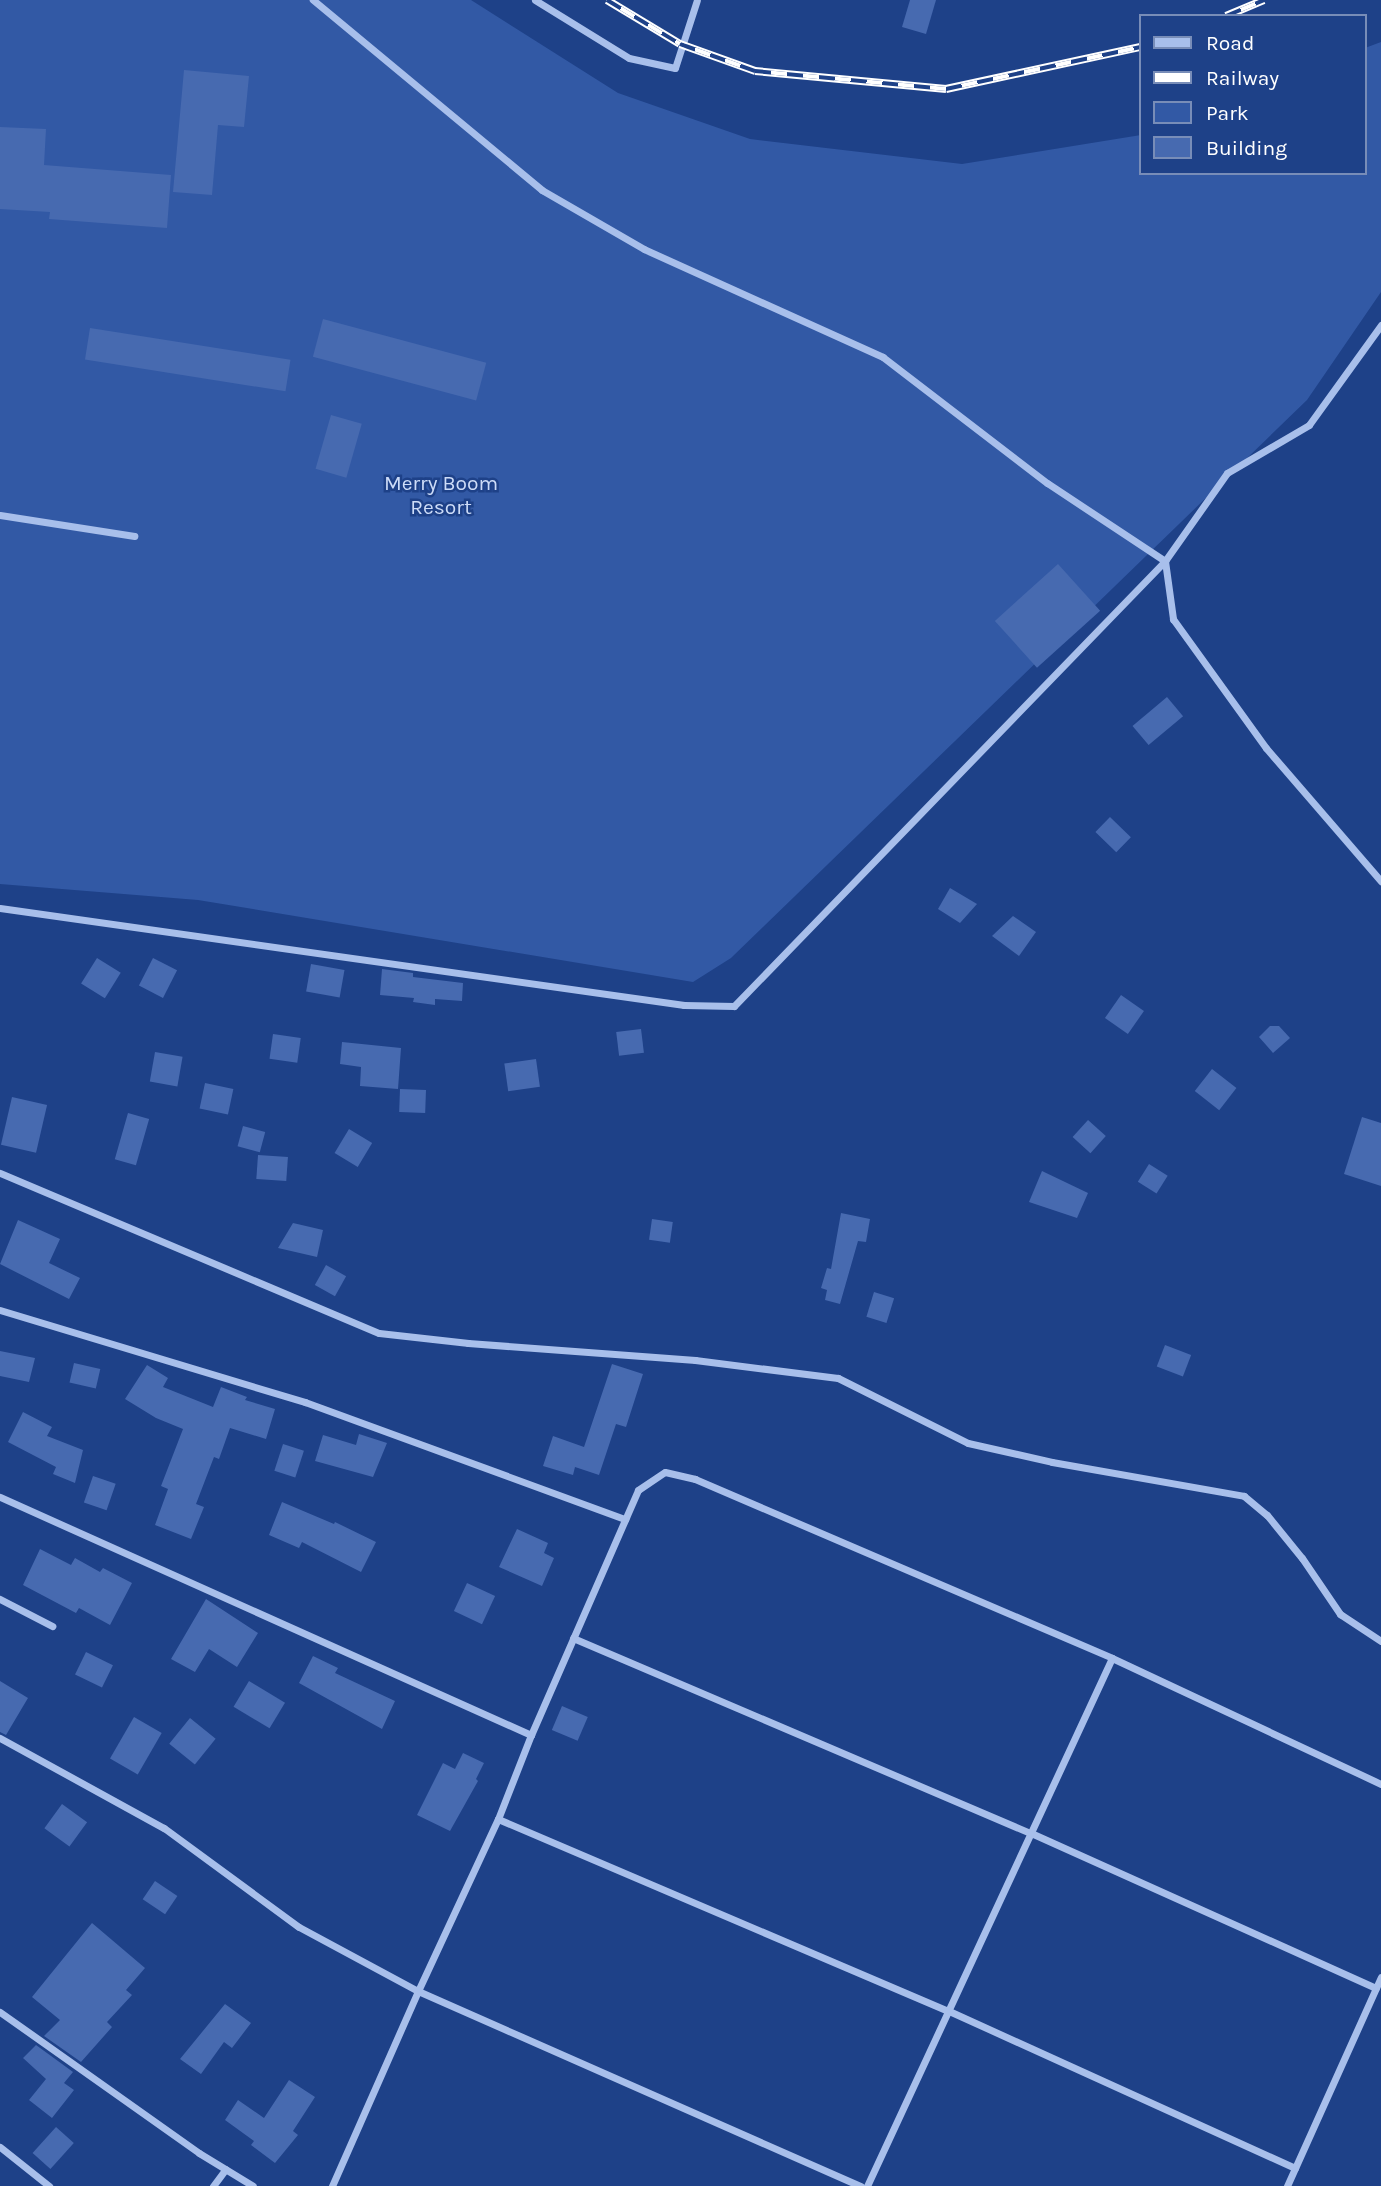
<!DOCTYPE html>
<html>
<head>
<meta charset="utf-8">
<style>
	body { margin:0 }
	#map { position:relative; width:1381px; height:2186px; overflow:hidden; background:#1e4188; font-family:Karla,sans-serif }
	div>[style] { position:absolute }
	.green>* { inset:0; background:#3259a5 }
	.building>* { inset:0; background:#476ab0; transform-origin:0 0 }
	.minor>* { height:7px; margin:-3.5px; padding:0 3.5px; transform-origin:3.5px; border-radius:3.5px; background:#a8bfeb }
	.rail>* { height:8px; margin-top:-4px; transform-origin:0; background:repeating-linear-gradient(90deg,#1e4188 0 16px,#fff 0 32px); box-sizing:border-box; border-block:2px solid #fff }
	span { translate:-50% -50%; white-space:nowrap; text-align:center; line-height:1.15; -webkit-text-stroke:5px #1e4188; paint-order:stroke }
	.park-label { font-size:21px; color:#cddcf8 }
	.legend { position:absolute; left:1139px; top:14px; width:228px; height:161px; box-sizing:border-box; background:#1e4188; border:2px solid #788db8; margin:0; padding:9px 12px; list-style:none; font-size:21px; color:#fff }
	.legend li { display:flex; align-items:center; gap:14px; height:35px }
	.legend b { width:35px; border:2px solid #788db8 }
</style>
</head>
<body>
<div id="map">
	<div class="green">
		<i style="clip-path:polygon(0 0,471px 0,618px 93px,750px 139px,962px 164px,1141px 135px,1141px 173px,1365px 173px,1365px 48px,1381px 42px,1381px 292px,1307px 400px,731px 958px,693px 982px,198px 900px,0 884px)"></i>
	</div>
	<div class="building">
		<i style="clip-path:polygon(910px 0,936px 0,926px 34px,902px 27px)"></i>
		<i style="clip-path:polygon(184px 70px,249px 76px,244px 127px,218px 125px,212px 195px,173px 192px)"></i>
		<i style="clip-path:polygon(0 127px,46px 129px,44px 165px,171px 175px,167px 228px,49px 219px,50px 212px,0 209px)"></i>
		<i style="left:323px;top:319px;width:169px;height:39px;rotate:15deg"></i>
		<i style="left:90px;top:328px;width:203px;height:32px;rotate:9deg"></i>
		<i style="left:331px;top:415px;width:32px;height:56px;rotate:16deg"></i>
		<i style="left:1058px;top:564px;width:63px;height:85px;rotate:48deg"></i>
		<i style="left:1167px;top:697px;width:25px;height:45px;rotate:50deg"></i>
		<i style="left:1110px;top:817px;width:29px;height:21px;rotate:44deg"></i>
		<i style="clip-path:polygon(950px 888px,977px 904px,960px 923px,938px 909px)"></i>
		<i style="clip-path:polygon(1013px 916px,1036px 932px,1019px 956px,992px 936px)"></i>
		<i style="left:97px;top:958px;width:28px;height:30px;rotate:32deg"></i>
		<i style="left:153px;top:958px;width:27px;height:31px;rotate:27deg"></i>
		<i style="left:311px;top:964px;width:34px;height:28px;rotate:10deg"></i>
		<i style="clip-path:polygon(382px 969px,413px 973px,413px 977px,463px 983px,462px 1001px,435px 999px,435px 1005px,413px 1002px,414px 998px,380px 995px)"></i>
		<i style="left:1121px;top:995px;width:28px;height:28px;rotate:35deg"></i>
		<i style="clip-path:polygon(1270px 1026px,1279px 1026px,1290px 1038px,1273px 1053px,1259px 1037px)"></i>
		<i style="left:641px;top:1029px;width:24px;height:25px;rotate:83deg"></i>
		<i style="left:273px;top:1034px;width:28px;height:25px;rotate:8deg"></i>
		<i style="clip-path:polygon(342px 1042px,401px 1048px,398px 1089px,360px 1086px,361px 1067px,340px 1064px)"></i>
		<i style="left:155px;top:1052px;width:28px;height:30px;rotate:10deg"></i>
		<i style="left:536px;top:1059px;width:28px;height:32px;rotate:82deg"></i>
		<i style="left:1212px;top:1069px;width:31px;height:28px;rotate:38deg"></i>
		<i style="left:205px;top:1083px;width:29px;height:26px;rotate:12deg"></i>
		<i style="left:400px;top:1089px;width:26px;height:23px;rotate:2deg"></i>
		<i style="left:12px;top:1097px;width:36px;height:49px;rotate:13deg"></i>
		<i style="left:128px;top:1113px;width:22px;height:48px;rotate:16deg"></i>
		<i style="clip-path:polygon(1362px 1117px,1381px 1123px,1381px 1186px,1344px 1174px)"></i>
		<i style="left:1088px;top:1120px;width:24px;height:23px;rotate:42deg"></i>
		<i style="left:243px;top:1126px;width:23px;height:21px;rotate:15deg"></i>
		<i style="left:349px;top:1129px;width:27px;height:28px;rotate:31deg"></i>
		<i style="left:258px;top:1155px;width:30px;height:24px;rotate:4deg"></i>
		<i style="left:1149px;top:1164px;width:22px;height:21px;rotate:32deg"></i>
		<i style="clip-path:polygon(1042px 1171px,1088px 1193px,1077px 1218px,1029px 1202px)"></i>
		<i style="clip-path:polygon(841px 1213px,870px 1219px,866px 1242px,858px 1241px,840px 1304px,825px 1300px,827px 1290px,821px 1288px,827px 1268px,831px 1269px)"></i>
		<i style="left:652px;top:1219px;width:21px;height:21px;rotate:8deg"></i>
		<i style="clip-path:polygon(18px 1220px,60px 1239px,49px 1263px,80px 1278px,69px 1299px,0 1264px)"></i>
		<i style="clip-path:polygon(293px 1223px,323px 1230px,317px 1257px,278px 1248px)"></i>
		<i style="left:326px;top:1265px;width:23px;height:23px;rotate:29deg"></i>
		<i style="left:874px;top:1292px;width:21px;height:26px;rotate:17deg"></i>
		<i style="left:1165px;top:1345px;width:28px;height:23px;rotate:21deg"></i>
		<i style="clip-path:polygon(0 1351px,35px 1358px,29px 1382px,0 1376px)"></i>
		<i style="left:74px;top:1363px;width:27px;height:20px;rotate:13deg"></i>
		<i style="clip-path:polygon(612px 1364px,643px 1374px,626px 1427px,616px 1424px,599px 1475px,575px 1467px,573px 1475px,543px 1466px,553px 1436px,584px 1447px)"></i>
		<i style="clip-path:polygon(147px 1365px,168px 1378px,163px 1387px,213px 1407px,221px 1387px,247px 1397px,245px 1400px,275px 1409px,266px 1439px,230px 1428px,219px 1459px,214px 1457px,196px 1504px,204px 1507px,191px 1539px,155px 1525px,168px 1489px,161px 1486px,183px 1429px,156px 1418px,125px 1399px)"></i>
		<i style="clip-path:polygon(23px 1412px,52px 1427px,47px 1436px,83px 1450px,75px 1483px,53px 1474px,56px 1467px,8px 1442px)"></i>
		<i style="clip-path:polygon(359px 1434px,387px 1443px,373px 1477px,315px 1461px,323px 1435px,356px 1445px)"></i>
		<i style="left:283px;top:1444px;width:22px;height:28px;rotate:18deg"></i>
		<i style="left:93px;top:1476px;width:24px;height:28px;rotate:19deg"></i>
		<i style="clip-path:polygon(282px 1502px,334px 1524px,335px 1522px,376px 1542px,361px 1572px,302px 1542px,299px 1548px,269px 1535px)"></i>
		<i style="clip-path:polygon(517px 1529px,548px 1543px,544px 1553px,554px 1558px,542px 1586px,499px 1567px)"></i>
		<i style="clip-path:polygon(40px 1549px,71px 1565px,75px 1558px,100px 1572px,103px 1568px,132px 1583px,110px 1625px,79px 1608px,76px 1613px,23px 1585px)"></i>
		<i style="left:467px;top:1583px;width:31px;height:31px;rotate:25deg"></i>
		<i style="clip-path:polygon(206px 1599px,258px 1633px,237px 1667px,209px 1649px,195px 1672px,171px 1659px)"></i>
		<i style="left:86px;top:1652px;width:30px;height:25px;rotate:26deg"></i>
		<i style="clip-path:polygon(313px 1656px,338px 1668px,335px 1673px,395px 1701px,382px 1729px,299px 1683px)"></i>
		<i style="clip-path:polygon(0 1681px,28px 1698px,6px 1735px,0 1732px)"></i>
		<i style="left:249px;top:1681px;width:42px;height:30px;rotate:31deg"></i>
		<i style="left:562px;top:1706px;width:28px;height:26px;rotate:23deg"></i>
		<i style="left:134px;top:1717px;width:32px;height:48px;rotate:30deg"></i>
		<i style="left:190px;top:1718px;width:33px;height:33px;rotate:39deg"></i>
		<i style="clip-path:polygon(463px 1753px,484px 1763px,476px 1779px,478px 1781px,450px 1831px,417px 1815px,443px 1763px,455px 1769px)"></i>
		<i style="left:62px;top:1804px;width:31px;height:30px;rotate:36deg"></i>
		<i style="left:155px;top:1881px;width:27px;height:22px;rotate:34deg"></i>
		<i style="clip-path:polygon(92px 1923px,145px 1968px,126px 1990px,132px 1995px,107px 2022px,112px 2027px,81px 2062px,44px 2036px,60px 2020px,32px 1997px)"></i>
		<i style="clip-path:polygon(225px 2004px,251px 2023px,232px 2048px,224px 2042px,201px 2074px,180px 2059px)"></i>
		<i style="clip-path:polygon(36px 2045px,73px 2072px,64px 2083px,74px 2090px,52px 2118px,29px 2100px,46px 2079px,23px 2058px)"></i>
		<i style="clip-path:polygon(289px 2080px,315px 2097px,293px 2131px,298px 2135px,275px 2163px,251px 2145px,254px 2141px,225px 2120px,238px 2100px,264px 2118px)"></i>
		<i style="left:56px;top:2127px;width:24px;height:35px;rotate:42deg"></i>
	</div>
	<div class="minor">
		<i style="left:535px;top:0;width:110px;rotate:31.7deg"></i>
		<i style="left:629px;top:58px;width:47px;rotate:12.3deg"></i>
		<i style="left:675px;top:68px;width:71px;rotate:-72.1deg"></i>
		<i style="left:1381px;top:325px;width:123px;rotate:125.8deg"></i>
		<i style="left:1309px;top:425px;width:95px;rotate:149.7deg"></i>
		<i style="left:1227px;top:473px;width:108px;rotate:125.2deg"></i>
		<i style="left:1165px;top:561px;width:59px;rotate:82.1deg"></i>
		<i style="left:1173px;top:619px;width:159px;rotate:54.2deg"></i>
		<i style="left:1266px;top:748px;width:176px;rotate:49.2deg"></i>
		<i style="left:0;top:515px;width:136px;rotate:8.9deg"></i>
		<i style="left:0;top:908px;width:691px;rotate:8.07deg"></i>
		<i style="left:684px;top:1005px;width:50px;rotate:1.1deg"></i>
		<i style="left:734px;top:1006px;width:620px;rotate:-45.92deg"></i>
		<i style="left:1165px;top:561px;width:141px;rotate:-146.5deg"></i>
		<i style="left:1047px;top:483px;width:207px;rotate:-142.5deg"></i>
		<i style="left:883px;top:357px;width:262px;rotate:-155.7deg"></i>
		<i style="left:644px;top:249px;width:118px;rotate:-150deg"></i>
		<i style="left:542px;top:190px;width:298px;rotate:-140.3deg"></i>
		<i style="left:0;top:1173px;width:411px;rotate:22.9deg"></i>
		<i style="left:379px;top:1333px;width:90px;rotate:6.4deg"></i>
		<i style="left:468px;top:1343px;width:228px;rotate:4.3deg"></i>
		<i style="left:695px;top:1360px;width:144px;rotate:7.2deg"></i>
		<i style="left:838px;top:1378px;width:145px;rotate:26.6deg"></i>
		<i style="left:968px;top:1443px;width:86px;rotate:12.7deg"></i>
		<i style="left:1052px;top:1462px;width:195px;rotate:10deg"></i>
		<i style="left:1244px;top:1496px;width:30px;rotate:40deg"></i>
		<i style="left:1267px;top:1515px;width:55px;rotate:50.9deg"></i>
		<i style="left:1302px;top:1558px;width:68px;rotate:55.8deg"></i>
		<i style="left:1340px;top:1614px;width:49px;rotate:33.4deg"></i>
		<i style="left:0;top:1310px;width:319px;rotate:16.8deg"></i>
		<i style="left:305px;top:1402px;width:341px;rotate:20.1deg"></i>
		<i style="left:0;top:1497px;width:582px;rotate:24.14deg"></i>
		<i style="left:0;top:1599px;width:59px;rotate:27.4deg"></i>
		<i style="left:573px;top:1638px;width:498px;rotate:23.1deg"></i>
		<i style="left:1031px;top:1833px;width:378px;rotate:24.2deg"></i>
		<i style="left:0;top:1738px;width:187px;rotate:28.8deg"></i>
		<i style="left:164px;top:1828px;width:167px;rotate:36.3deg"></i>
		<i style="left:299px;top:1927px;width:135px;rotate:28.3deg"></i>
		<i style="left:418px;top:1991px;width:484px;rotate:23.8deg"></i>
		<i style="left:498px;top:1819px;width:490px;rotate:23.1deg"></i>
		<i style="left:949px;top:2011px;width:380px;rotate:24.4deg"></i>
		<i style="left:0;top:2012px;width:244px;rotate:35.3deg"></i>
		<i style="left:199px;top:2153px;width:63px;rotate:31.4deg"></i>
		<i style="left:0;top:2147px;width:63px;rotate:38.5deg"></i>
		<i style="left:213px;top:2186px;width:21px;rotate:-53deg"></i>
		<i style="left:332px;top:2186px;width:213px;rotate:-66.2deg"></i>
		<i style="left:418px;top:1991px;width:190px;rotate:-65.1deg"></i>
		<i style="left:498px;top:1819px;width:90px;rotate:-68.6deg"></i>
		<i style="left:531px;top:1735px;width:267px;rotate:-66.4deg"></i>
		<i style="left:638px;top:1490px;width:32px;rotate:-34deg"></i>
		<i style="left:665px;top:1472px;width:31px;rotate:13deg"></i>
		<i style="left:695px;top:1479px;width:454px;rotate:23.2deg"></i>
		<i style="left:1112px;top:1658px;width:297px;rotate:25.1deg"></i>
		<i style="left:867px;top:2186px;width:582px;rotate:-65.11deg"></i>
		<i style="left:1287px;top:2186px;width:229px;rotate:-65.8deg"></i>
	</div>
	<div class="rail">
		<i style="left:607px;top:0;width:85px;rotate:31.1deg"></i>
		<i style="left:680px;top:44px;width:80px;rotate:19.8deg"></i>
		<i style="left:755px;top:71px;width:192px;rotate:5.4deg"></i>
		<i style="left:946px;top:89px;width:199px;rotate:-12.2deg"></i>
		<i style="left:1226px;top:16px;width:41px;rotate:-22.8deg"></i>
	</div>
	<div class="park-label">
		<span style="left:441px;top:495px">Merry Boom<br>Resort</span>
	</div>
	<ul class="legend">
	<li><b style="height:9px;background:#a8bfeb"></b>Road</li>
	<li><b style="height:9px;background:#fff"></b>Railway</li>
	<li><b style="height:19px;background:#3259a5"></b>Park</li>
	<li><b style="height:19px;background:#476ab0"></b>Building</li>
	</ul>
</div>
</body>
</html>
